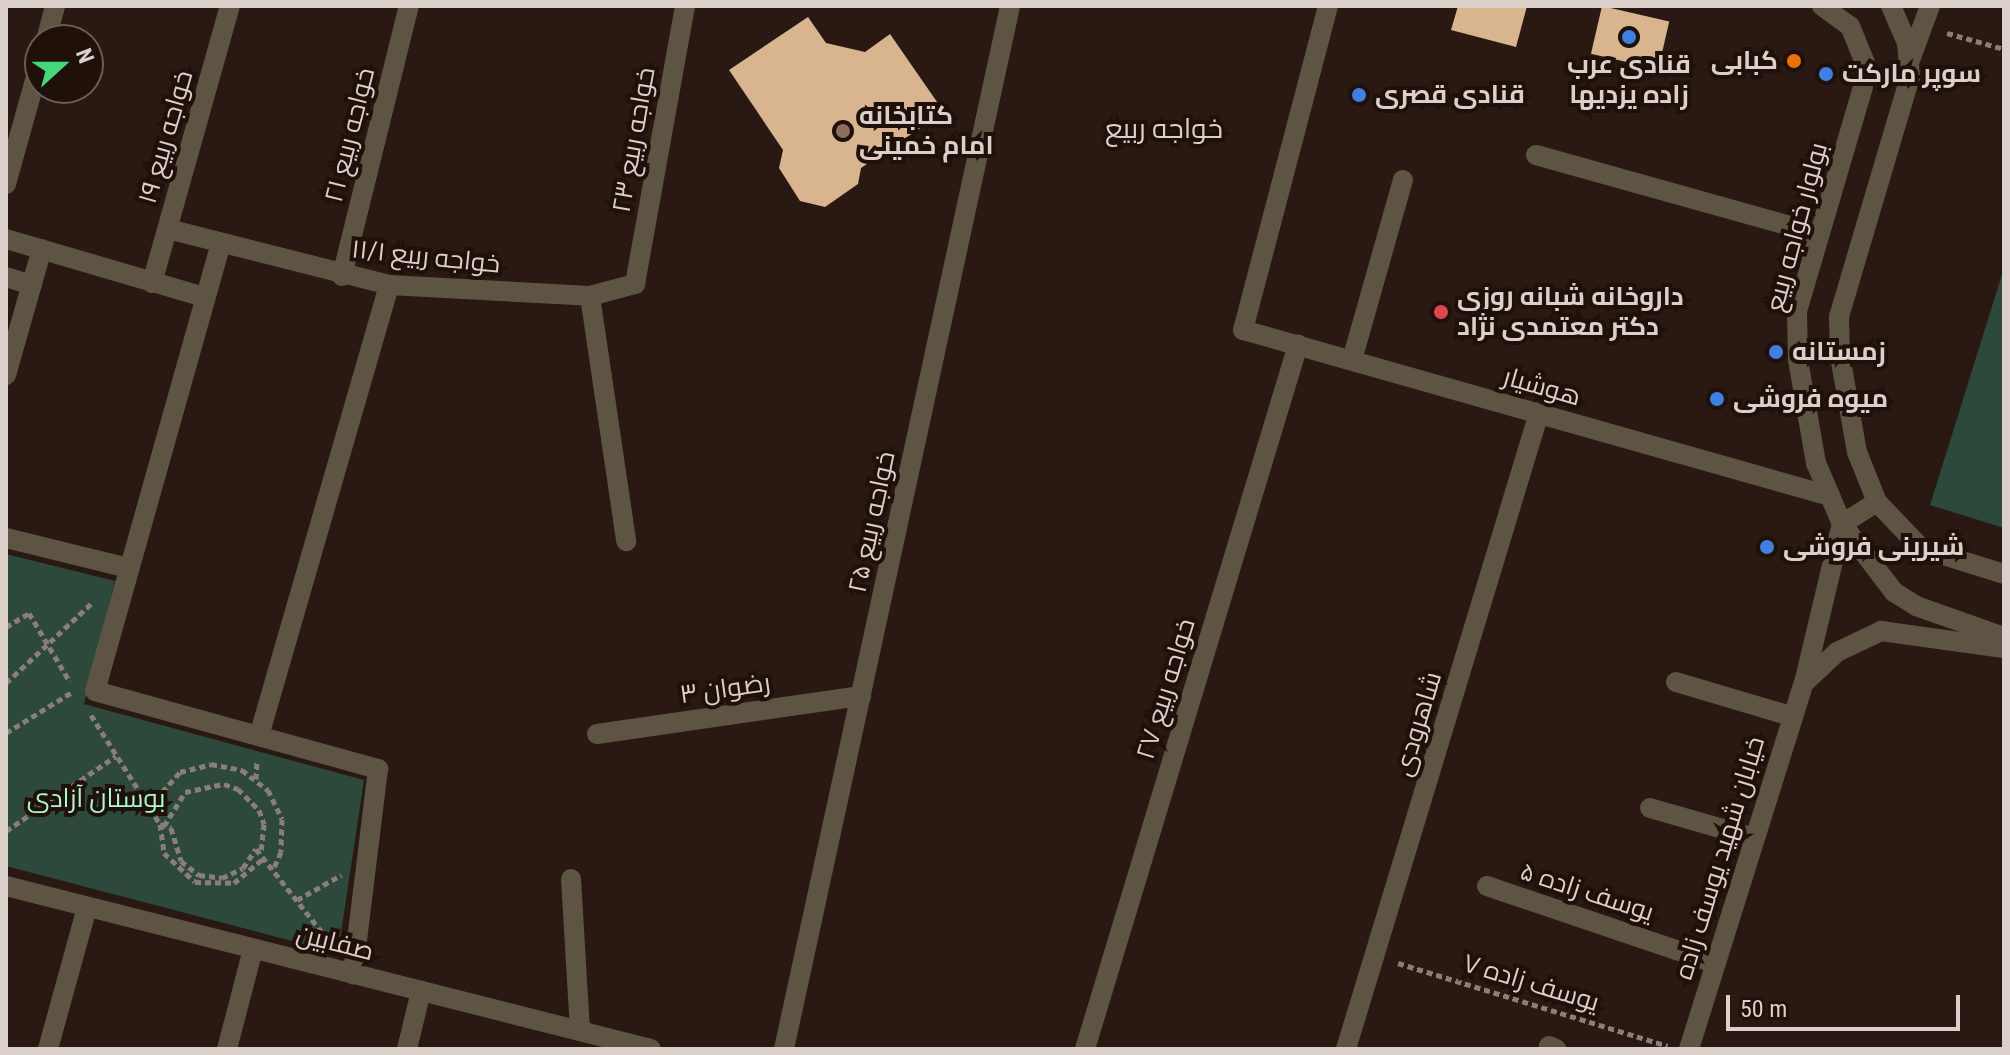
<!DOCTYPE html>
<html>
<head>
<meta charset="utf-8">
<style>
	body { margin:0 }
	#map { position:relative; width:2010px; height:1055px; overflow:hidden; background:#291912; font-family:"Roboto Condensed",Cairo,sans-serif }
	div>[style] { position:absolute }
	.green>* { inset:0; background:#2c493b }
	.building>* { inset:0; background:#d8b58f; transform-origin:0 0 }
	.path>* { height:5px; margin-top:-2.5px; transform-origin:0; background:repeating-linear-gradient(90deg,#8b7d77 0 6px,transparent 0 10px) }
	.minor>* { height:20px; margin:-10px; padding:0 10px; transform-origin:10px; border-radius:10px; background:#5d5443 }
	.dots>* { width:22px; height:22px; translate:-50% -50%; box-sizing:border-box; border:4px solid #1f1009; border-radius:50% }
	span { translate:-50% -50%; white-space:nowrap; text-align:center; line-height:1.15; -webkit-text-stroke:8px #1f1009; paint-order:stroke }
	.poi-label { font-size:26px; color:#dbcfca; font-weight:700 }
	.right { translate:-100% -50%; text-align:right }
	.left { translate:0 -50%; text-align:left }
	.street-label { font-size:26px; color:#dbcfca }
	.park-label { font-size:26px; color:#a8f8d2 }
	.neighbourhood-label { font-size:28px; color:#dbcfca }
	.frame { position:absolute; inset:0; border:8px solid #dbcfca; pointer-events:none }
	.north { position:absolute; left:24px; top:24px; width:80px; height:80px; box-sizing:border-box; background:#1f1009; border:2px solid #6a5c56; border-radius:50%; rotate:69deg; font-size:22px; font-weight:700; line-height:32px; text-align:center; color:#dbcfca }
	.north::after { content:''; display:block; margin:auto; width:28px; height:36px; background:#45d77a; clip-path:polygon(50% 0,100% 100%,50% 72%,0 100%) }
	.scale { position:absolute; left:1726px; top:995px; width:234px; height:36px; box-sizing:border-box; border:4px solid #dbcfca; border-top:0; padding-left:10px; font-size:24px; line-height:28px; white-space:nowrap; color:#dbcfca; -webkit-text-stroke:6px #1f1009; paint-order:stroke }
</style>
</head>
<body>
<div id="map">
	<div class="green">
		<i style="clip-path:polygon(2004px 268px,2004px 528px,1930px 505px)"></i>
		<i style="clip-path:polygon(6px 554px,115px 581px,84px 704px,364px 780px,338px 953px,6px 866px)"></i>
	</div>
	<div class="building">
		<i style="clip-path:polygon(1458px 6px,1527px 6px,1516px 47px,1451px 30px)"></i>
		<i style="left:1602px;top:6px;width:69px;height:49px;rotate:13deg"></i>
		<i style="clip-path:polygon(808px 17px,826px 43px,865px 52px,890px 34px,944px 112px,861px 168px,858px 184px,825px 207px,800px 201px,779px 168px,783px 150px,729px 70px)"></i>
	</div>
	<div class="path">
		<i style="left:1947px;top:33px;width:59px;rotate:15.7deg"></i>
		<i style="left:6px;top:627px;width:27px;rotate:-31deg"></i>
		<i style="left:29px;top:613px;width:80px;rotate:59.3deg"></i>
		<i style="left:6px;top:683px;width:119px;rotate:-43deg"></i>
		<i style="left:91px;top:715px;width:129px;rotate:57.7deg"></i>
		<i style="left:160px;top:824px;width:12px;rotate:20deg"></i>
		<i style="left:171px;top:828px;width:34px;rotate:73deg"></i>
		<i style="left:181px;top:861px;width:23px;rotate:38deg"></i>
		<i style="left:199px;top:875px;width:23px;rotate:7deg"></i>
		<i style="left:222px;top:878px;width:23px;rotate:-25deg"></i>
		<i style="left:243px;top:868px;width:23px;rotate:-56deg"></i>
		<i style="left:256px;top:849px;width:116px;rotate:51.6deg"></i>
		<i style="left:6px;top:733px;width:78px;rotate:-31.8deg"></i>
		<i style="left:256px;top:779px;width:19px;rotate:-87deg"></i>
		<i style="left:149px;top:807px;width:47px;rotate:-48.5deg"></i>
		<i style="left:180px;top:772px;width:32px;rotate:-14deg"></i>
		<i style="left:211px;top:764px;width:32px;rotate:11deg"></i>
		<i style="left:242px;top:770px;width:33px;rotate:38deg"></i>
		<i style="left:268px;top:790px;width:32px;rotate:64deg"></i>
		<i style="left:282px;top:819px;width:33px;rotate:92deg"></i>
		<i style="left:281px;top:852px;width:17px;rotate:114deg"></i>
		<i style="left:160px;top:824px;width:29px;rotate:82deg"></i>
		<i style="left:164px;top:853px;width:42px;rotate:43.1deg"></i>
		<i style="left:195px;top:882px;width:39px;rotate:1deg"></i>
		<i style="left:234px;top:883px;width:39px;rotate:-40deg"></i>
		<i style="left:164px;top:826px;width:40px;rotate:-58deg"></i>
		<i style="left:185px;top:792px;width:40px;rotate:-12deg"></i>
		<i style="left:224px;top:784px;width:15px;rotate:20deg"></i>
		<i style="left:238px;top:789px;width:30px;rotate:45deg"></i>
		<i style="left:259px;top:810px;width:15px;rotate:70deg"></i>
		<i style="left:264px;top:824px;width:29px;rotate:96deg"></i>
		<i style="left:6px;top:831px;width:133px;rotate:-34.3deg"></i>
		<i style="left:297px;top:900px;width:51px;rotate:-29.6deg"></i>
		<i style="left:1398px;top:963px;width:282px;rotate:17.1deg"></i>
	</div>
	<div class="minor">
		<i style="left:1328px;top:6px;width:335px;rotate:104.7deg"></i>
		<i style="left:1243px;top:330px;width:606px;rotate:15.8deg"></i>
		<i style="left:1822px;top:6px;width:34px;rotate:36deg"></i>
		<i style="left:1850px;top:26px;width:48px;rotate:67.8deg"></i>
		<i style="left:1868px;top:70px;width:251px;rotate:106.4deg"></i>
		<i style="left:1797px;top:311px;width:49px;rotate:88.8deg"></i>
		<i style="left:1798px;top:360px;width:105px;rotate:80.1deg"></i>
		<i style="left:1816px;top:463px;width:66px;rotate:66.9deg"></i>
		<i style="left:1842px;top:524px;width:86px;rotate:52.6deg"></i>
		<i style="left:1894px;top:592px;width:26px;rotate:32deg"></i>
		<i style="left:1916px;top:606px;width:93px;rotate:19.4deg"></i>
		<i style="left:1891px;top:6px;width:40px;rotate:66.6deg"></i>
		<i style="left:1907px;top:43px;width:34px;rotate:85deg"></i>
		<i style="left:1910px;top:77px;width:249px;rotate:106.5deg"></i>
		<i style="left:1839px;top:316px;width:40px;rotate:88.6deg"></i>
		<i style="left:1840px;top:356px;width:97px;rotate:80deg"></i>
		<i style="left:1857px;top:452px;width:54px;rotate:68.2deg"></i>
		<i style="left:1877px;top:502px;width:64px;rotate:46.3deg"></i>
		<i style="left:1921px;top:548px;width:87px;rotate:17.4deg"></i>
		<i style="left:46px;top:40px;width:35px;rotate:-75deg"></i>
		<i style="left:1910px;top:60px;width:58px;rotate:-69.7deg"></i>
		<i style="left:1536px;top:155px;width:293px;rotate:15.6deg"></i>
		<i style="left:6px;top:184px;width:127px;rotate:-74.4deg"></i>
		<i style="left:168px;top:229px;width:228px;rotate:14.2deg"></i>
		<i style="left:389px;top:285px;width:201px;rotate:3.1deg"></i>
		<i style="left:590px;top:296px;width:47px;rotate:-14.9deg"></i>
		<i style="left:635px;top:284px;width:282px;rotate:-79.8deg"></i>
		<i style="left:6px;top:239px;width:206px;rotate:16.3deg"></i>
		<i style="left:221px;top:243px;width:465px;rotate:105.7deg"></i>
		<i style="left:95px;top:691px;width:294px;rotate:15.4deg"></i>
		<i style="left:378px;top:769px;width:207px;rotate:97deg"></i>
		<i style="left:342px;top:276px;width:278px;rotate:-76.1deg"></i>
		<i style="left:6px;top:277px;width:27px;rotate:17deg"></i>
		<i style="left:152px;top:283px;width:288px;rotate:-74.3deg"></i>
		<i style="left:590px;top:296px;width:248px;rotate:81.6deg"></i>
		<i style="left:1352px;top:360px;width:187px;rotate:-74.2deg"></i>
		<i style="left:6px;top:375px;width:131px;rotate:-74.1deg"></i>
		<i style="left:6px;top:538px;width:126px;rotate:13.8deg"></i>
		<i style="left:1676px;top:682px;width:120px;rotate:16.5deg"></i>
		<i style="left:1804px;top:683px;width:45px;rotate:-43.2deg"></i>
		<i style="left:1837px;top:652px;width:49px;rotate:-25.5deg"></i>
		<i style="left:1881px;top:631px;width:124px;rotate:7.9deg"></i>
		<i style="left:597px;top:734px;width:267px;rotate:-8.2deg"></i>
		<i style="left:259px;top:736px;width:469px;rotate:-73.9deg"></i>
		<i style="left:1650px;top:808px;width:108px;rotate:16.1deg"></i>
		<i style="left:571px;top:879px;width:152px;rotate:86.6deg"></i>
		<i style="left:6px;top:886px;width:665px;rotate:14.18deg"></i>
		<i style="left:1487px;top:886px;width:241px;rotate:18.7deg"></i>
		<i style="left:1549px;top:1046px;width:8px;rotate:23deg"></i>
		<i style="left:48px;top:1049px;width:147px;rotate:-74.6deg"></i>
		<i style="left:227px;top:1049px;width:103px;rotate:-75.4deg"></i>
		<i style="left:407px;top:1049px;width:60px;rotate:-76.4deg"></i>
		<i style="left:784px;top:1049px;width:1067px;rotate:-77.77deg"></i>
		<i style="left:1085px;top:1049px;width:736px;rotate:-73.17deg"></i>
		<i style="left:1346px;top:1049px;width:665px;rotate:-73.12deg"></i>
		<i style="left:1689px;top:1049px;width:384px;rotate:-72.6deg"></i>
		<i style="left:1804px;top:683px;width:163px;rotate:-76.6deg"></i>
		<i style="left:1842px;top:524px;width:41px;rotate:-32.2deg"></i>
	</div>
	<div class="dots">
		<i style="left:1629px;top:37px;background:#3f7fe0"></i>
		<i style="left:1794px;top:61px;background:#e8710a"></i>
		<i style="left:1826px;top:74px;background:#3f7fe0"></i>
		<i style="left:1359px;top:95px;background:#3f7fe0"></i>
		<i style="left:843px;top:131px;background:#8d6e63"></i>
		<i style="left:1441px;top:312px;background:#e0444e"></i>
		<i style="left:1776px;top:352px;background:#3f7fe0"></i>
		<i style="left:1717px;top:399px;background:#3f7fe0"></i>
		<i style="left:1767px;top:547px;background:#3f7fe0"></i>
	</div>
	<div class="poi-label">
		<span class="right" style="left:1778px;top:61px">کبابی</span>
		<span style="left:1629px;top:80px">قنادی عرب<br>زاده یزدیها</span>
		<span class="left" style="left:1842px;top:74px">سوپر مارکت</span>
		<span class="left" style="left:1375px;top:95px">قنادی قصری</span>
		<span class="left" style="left:859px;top:131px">کتابخانه<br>امام خمینی</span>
		<span class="left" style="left:1457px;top:312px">داروخانه شبانه روزی<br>دکتر معتمدی نژاد</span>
		<span class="left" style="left:1792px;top:352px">زمستانه</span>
		<span class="left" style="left:1733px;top:399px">میوه فروشی</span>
		<span class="left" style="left:1783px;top:547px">شیرینی فروشی</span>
	</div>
	<div class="street-label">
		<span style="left:350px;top:135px;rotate:-76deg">خواجه ربیع ۲۱</span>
		<span style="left:166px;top:137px;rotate:-74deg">خواجه ربیع ۱۹</span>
		<span style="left:634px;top:140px;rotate:-80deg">خواجه ربیع ۲۳</span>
		<span style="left:1797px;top:227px;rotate:-75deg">بولوار خواجه ربیع</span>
		<span style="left:426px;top:257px;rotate:6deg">خواجه ربیع ۱۱/۱</span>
		<span style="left:1542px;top:387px;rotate:16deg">هوشیار</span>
		<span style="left:872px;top:522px;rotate:-78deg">خواجه ربیع ۲۵</span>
		<span style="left:725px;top:689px;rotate:-8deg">رضوان ۳</span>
		<span style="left:1166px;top:689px;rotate:-73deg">خواجه ربیع ۲۷</span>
		<span style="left:1418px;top:724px;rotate:-73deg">شاهرودی</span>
		<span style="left:1720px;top:858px;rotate:-73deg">خیابان شهید یوسف زاده</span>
		<span style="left:1587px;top:892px;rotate:18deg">یوسف زاده ۵</span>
		<span style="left:335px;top:943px;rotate:14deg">صفابین</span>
		<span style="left:1531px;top:983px;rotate:17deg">یوسف زاده ۷</span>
	</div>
	<div class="park-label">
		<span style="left:96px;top:799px">بوستان آزادی</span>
	</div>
	<div class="neighbourhood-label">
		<span style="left:1164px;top:129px">خواجه ربیع</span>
	</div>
	<div class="frame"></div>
	<div class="north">N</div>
	<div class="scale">50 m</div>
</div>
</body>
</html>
